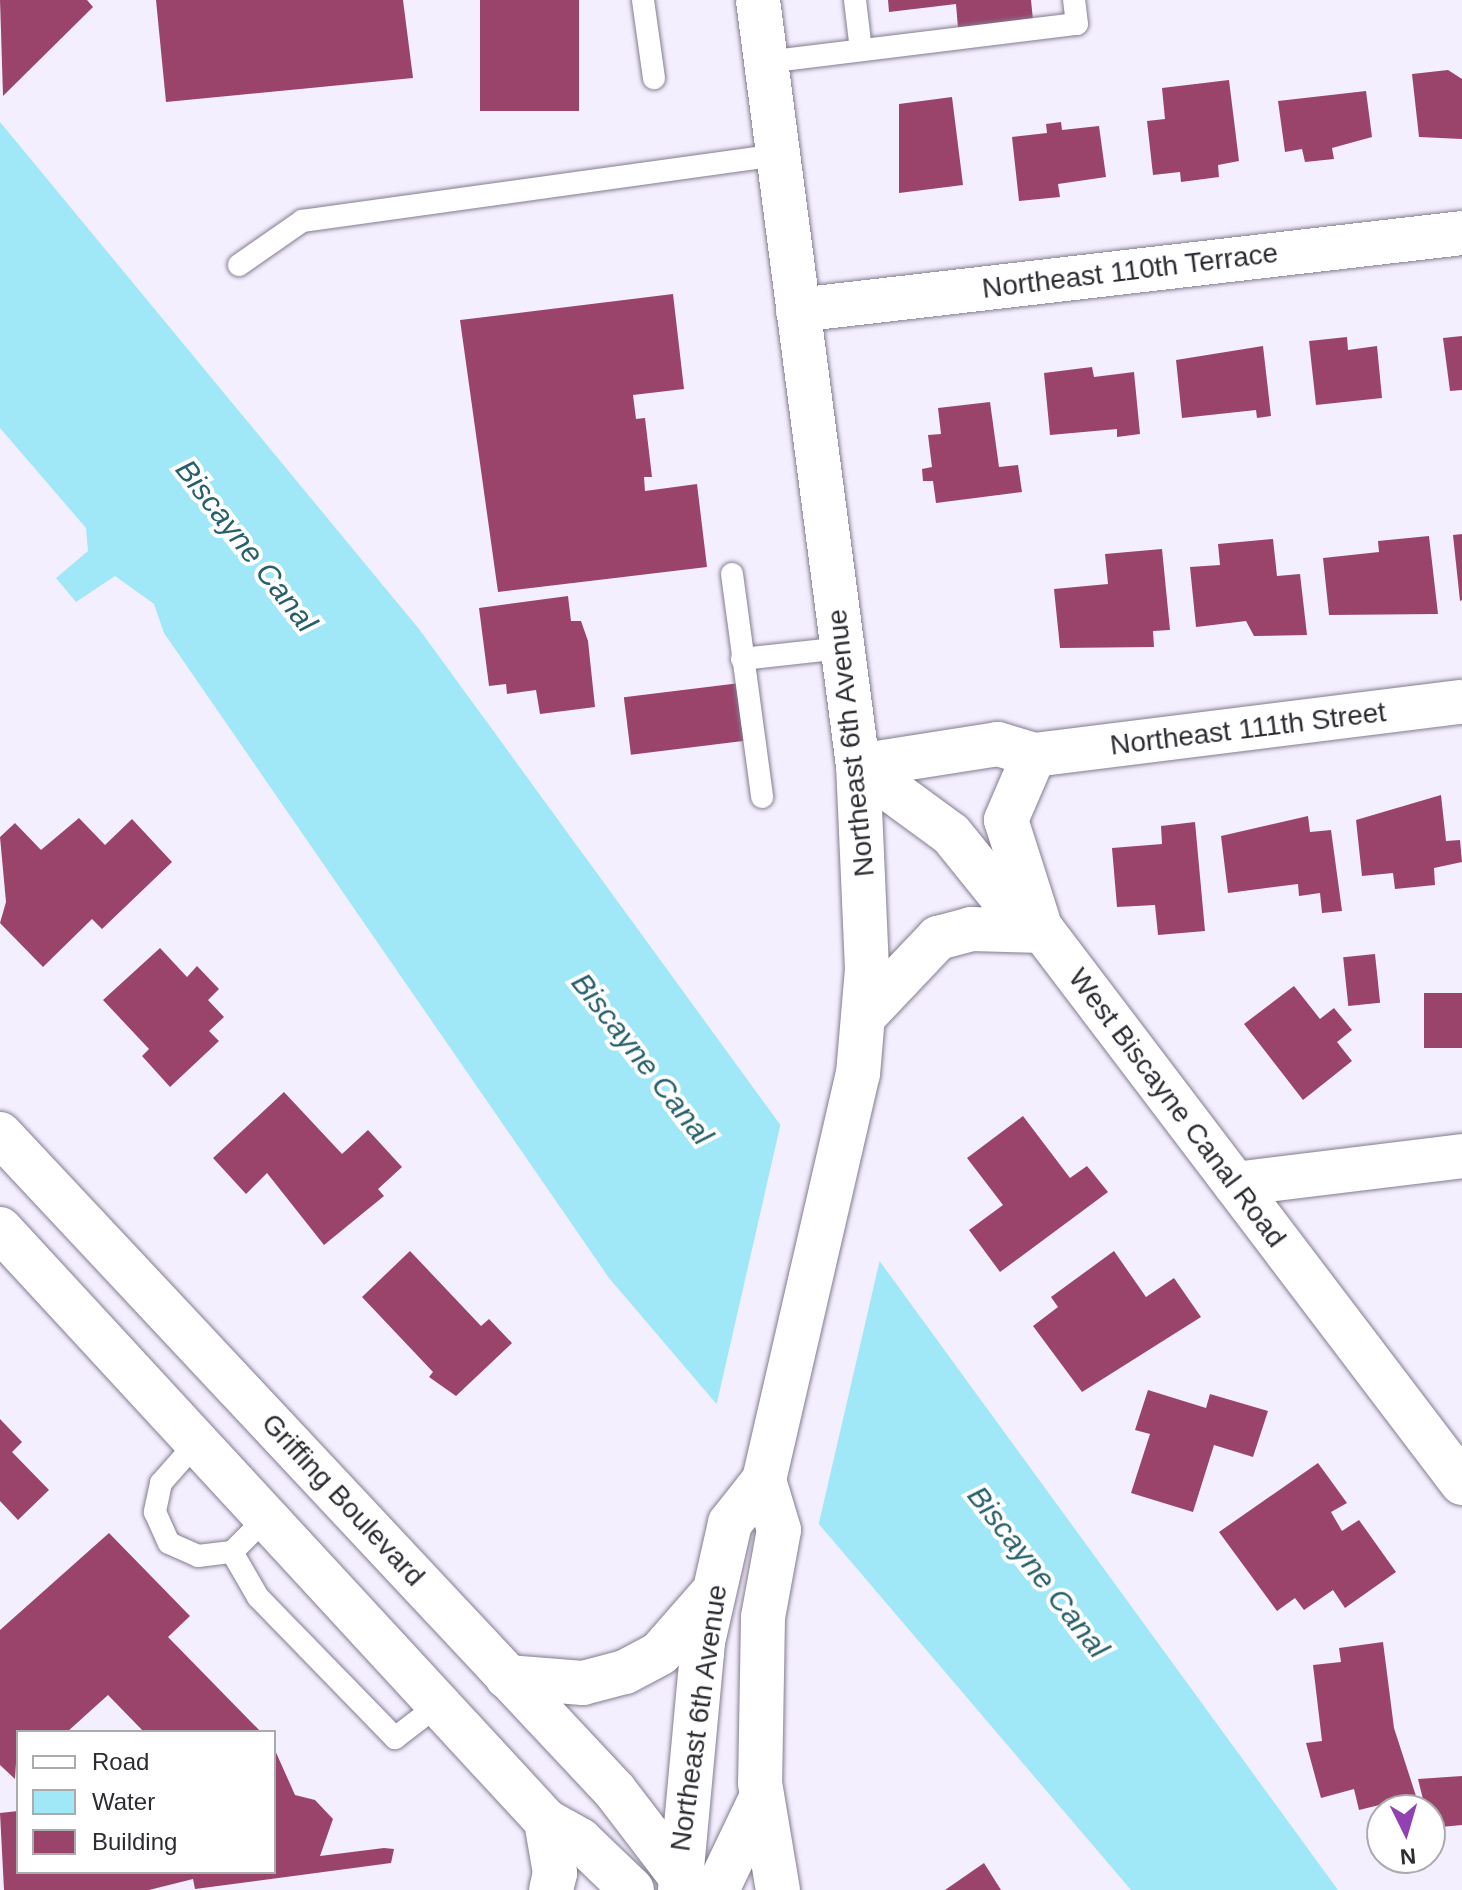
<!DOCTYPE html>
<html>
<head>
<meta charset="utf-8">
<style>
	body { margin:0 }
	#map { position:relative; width:1462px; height:1890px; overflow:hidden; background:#f4effe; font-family:Helvetica,sans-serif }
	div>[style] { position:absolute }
	.water>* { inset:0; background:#a0e7f8 }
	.pier>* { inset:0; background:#f4effe }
	.building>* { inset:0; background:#9a446c; transform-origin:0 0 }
	.roads { filter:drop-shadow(0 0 2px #837c91) drop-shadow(0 0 2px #837c91) }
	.lane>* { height:22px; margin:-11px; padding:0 11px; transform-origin:11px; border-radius:11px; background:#fff }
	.street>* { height:44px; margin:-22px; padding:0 22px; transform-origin:22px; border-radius:22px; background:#fff }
	.secondary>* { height:44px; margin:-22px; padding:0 22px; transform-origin:22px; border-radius:22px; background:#fff }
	span { translate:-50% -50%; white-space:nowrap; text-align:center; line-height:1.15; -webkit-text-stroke:8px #fff; paint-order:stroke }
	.street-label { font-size:28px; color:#2e2b33 }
	.water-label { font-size:30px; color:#275f6b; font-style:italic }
	.legend { position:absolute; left:16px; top:1730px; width:260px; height:144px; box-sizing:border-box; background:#fff; border:2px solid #abaaad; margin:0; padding:10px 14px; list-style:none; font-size:24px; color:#2e2b33 }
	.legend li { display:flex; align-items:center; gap:16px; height:40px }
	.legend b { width:40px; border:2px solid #abaaad }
	.north { position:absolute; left:1366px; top:1794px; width:80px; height:80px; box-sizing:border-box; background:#fff; border:2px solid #abaaad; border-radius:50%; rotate:175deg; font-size:22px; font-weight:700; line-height:32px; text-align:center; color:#2e2b33 }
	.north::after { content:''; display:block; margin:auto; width:28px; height:36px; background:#9141b1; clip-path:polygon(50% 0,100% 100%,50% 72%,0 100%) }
</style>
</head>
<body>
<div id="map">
	<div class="water">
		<i style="clip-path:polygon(0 122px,419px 629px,1338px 1890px,1131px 1890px,609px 1278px,164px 633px,154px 604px,115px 576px,76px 602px,56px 578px,88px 551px,86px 528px,0 428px)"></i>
	</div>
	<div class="pier">
		<i style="clip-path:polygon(782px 1118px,881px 1255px,818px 1527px,716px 1407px)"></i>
	</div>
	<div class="building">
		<i style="clip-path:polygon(0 0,87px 0,93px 7px,3px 96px)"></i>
		<i style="clip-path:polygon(156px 0,403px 0,413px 78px,166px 102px)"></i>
		<i style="left:480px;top:0;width:99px;height:111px"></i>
		<i style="clip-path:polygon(888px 0,1031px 0,1033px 20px,958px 28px,956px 4px,889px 12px)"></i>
		<i style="clip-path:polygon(1448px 70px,1462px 79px,1462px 139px,1419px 137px,1412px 74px)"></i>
		<i style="clip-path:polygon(1229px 80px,1239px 161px,1218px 165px,1219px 177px,1181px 182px,1180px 172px,1153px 175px,1147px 121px,1165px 119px,1162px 88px)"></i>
		<i style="clip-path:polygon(1366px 91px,1372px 137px,1332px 148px,1334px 159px,1305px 162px,1302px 149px,1285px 152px,1278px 101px)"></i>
		<i style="clip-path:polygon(952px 97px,963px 185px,899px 193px,899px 104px)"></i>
		<i style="clip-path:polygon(1061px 122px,1062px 130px,1099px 126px,1106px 177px,1058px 184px,1060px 197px,1019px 201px,1012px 137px,1047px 133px,1046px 124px)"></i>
		<i style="clip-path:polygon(673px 294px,684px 389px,633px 395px,636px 419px,645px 418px,652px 477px,644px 477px,645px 491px,697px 484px,707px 567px,498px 592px,460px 320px)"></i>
		<i style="clip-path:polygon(1462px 336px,1462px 390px,1450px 391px,1443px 338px)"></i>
		<i style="clip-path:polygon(1347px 337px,1348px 350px,1377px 346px,1382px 398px,1316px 405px,1309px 341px)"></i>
		<i style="clip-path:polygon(1263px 346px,1271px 416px,1257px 418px,1256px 410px,1182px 418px,1176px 360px)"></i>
		<i style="clip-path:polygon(1092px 367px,1094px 377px,1134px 372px,1140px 434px,1117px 437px,1117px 429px,1050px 435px,1044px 373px)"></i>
		<i style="clip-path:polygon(990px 402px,999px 467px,1018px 465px,1022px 492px,936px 503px,933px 481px,923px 481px,922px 469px,932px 467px,928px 435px,941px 434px,938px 408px)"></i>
		<i style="clip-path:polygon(1462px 534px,1462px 600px,1460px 601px,1453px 535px)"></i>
		<i style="clip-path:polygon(1429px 536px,1438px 614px,1329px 615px,1323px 558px,1379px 552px,1378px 541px)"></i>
		<i style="clip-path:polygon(1273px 539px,1277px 576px,1300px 574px,1307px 635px,1254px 636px,1246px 621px,1196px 627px,1190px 567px,1220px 565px,1218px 544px)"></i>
		<i style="clip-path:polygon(1162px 549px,1170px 630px,1153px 631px,1154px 647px,1060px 648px,1054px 589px,1108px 584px,1105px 554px)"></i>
		<i style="clip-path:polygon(568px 596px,571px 621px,581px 621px,588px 641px,595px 707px,540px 714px,536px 690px,507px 694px,506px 684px,489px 686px,479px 608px)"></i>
		<i style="left:740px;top:683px;width:58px;height:117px;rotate:83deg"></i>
		<i style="clip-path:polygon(1441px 795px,1446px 841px,1460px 840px,1462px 862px,1434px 868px,1435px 885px,1395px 889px,1393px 873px,1362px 876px,1356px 820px)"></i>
		<i style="clip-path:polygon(1308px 816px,1310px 832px,1331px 830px,1342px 911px,1322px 913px,1320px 893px,1299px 896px,1298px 884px,1228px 893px,1221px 836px)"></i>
		<i style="clip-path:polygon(79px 818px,105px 845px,132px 819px,172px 862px,102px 929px,92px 919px,43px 967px,0 923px,6px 902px,0 837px,15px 823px,41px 850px)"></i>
		<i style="clip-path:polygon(1195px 822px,1205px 931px,1158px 935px,1155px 905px,1117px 907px,1112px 848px,1162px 844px,1161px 826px)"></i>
		<i style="clip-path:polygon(160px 948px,187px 977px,197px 966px,219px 989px,208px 1000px,224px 1017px,209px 1031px,219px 1041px,170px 1087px,142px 1056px,149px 1049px,103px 1000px)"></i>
		<i style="left:1375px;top:954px;width:49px;height:32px;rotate:84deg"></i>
		<i style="clip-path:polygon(1294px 986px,1320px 1019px,1334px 1008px,1352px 1030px,1337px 1042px,1352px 1061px,1303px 1100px,1244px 1024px)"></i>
		<i style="left:1462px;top:993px;width:55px;height:38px;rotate:90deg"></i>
		<i style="clip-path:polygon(284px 1092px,342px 1154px,368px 1130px,402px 1167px,378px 1189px,384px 1196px,324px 1245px,267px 1173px,246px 1194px,213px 1158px)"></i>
		<i style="clip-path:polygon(1023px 1116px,1070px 1178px,1087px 1166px,1108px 1192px,1000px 1272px,969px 1230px,1003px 1205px,967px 1158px)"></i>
		<i style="clip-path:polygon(410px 1251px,481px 1326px,489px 1319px,512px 1343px,456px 1396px,429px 1377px,433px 1372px,362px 1297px)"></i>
		<i style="clip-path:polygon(1114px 1251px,1146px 1297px,1174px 1278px,1201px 1317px,1082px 1392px,1033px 1326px,1058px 1307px,1051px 1297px)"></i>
		<i style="clip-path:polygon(1148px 1390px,1206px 1408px,1210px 1394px,1268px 1411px,1253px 1457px,1214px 1445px,1193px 1512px,1131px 1493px,1150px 1434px,1135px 1430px)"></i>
		<i style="clip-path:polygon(0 1419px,22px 1442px,12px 1452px,49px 1490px,18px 1520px,0 1501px)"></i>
		<i style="clip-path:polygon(1318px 1463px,1347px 1503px,1331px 1512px,1342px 1531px,1359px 1520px,1396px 1572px,1345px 1608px,1333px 1590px,1304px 1610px,1295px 1598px,1277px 1611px,1219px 1532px)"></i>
		<i style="clip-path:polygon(109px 1533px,190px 1616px,168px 1637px,261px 1732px,144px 1732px,108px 1695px,67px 1732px,18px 1732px,15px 1779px,0 1765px,0 1630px)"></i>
		<i style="clip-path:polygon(1383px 1642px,1394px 1728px,1416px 1796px,1359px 1810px,1354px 1789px,1321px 1798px,1306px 1743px,1322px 1741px,1313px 1665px,1341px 1662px,1339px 1648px)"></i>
		<i style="clip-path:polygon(274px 1748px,295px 1795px,315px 1800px,333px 1819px,320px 1856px,384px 1848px,394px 1849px,391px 1863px,195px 1889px,193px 1879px,149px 1890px,4px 1890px,0 1813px,18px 1811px,18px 1872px,274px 1872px)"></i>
		<i style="clip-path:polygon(1462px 1776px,1462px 1825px,1430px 1828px,1418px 1779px)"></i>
		<i style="clip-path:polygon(984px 1863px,1001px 1890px,945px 1890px)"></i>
	</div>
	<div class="roads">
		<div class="lane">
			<i style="left:643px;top:0;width:79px;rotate:82deg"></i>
			<i style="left:855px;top:0;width:50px;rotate:83.2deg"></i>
			<i style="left:766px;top:62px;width:313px;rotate:-7deg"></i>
			<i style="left:1077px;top:24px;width:24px;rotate:-97deg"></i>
			<i style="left:239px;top:265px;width:77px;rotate:-34.9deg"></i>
			<i style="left:302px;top:221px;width:481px;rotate:-7.9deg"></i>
			<i style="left:732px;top:574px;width:225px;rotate:82.3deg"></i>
			<i style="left:742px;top:659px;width:100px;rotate:-6.3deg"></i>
			<i style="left:198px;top:1441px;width:56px;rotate:131.4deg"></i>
			<i style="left:161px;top:1483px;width:30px;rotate:102deg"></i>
			<i style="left:155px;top:1512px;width:34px;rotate:66deg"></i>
			<i style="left:169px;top:1543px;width:32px;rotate:24deg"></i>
			<i style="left:198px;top:1556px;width:34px;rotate:-7deg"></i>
			<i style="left:232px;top:1552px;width:51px;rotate:-45deg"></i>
			<i style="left:232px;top:1552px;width:52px;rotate:60deg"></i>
			<i style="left:258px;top:1597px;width:197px;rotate:45.8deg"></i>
			<i style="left:395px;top:1738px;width:54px;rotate:-37.5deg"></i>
		</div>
		<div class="street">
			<i style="left:798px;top:310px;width:668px;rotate:-6.61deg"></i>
			<i style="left:858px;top:766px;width:115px;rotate:36.2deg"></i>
			<i style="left:951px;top:834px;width:86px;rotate:51.1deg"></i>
			<i style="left:1005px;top:901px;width:48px;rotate:38.3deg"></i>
			<i style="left:1043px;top:931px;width:693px;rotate:52.8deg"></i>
			<i style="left:858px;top:766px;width:142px;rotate:-8.9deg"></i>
			<i style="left:998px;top:744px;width:38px;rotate:17deg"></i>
			<i style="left:1034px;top:755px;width:71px;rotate:113.3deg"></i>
			<i style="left:1006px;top:820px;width:105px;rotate:72.3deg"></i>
			<i style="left:1235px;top:1184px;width:229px;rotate:-7deg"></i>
		</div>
		<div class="secondary">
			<i style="left:1034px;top:755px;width:431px;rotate:-7.1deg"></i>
			<i style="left:864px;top:1016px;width:108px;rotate:-46.5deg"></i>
			<i style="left:938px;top:938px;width:34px;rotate:-15deg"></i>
			<i style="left:971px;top:929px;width:72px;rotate:1.6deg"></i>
			<i style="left:0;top:1134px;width:900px;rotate:46.89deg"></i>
			<i style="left:615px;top:1791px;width:117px;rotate:52.6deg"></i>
			<i style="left:0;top:1229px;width:805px;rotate:47.31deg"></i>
			<i style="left:546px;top:1821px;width:39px;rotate:29deg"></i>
			<i style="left:580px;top:1840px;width:72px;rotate:43.9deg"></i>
			<i style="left:764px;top:1480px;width:52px;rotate:73.3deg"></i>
			<i style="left:779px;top:1530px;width:88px;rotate:100.4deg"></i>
			<i style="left:763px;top:1617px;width:166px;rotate:91deg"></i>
			<i style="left:760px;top:1783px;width:109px;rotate:80.5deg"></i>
			<i style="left:507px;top:1677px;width:76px;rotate:4.5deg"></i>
			<i style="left:583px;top:1683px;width:43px;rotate:-14.7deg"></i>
			<i style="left:625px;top:1672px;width:40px;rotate:-28deg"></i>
			<i style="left:660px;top:1653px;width:74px;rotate:-48.8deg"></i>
			<i style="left:546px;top:1821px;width:53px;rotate:80.2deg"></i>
			<i style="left:555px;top:1873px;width:17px;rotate:103deg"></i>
			<i style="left:680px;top:1890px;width:249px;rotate:-84.7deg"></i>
			<i style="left:703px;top:1642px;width:122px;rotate:-77.2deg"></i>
			<i style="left:730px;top:1523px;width:55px;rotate:-51.7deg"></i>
			<i style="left:764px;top:1480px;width:417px;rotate:-77deg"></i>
			<i style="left:858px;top:1074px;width:105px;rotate:-85.1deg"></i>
			<i style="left:867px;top:969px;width:203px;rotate:-92.5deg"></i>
			<i style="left:858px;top:766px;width:772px;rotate:-97.44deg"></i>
			<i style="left:717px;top:1890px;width:104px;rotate:-64.4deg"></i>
		</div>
	</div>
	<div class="street-label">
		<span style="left:1130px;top:271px;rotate:-7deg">Northeast 110th Terrace</span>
		<span style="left:1248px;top:729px;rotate:-7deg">Northeast 111th Street</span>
		<span style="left:851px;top:743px;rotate:-96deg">Northeast 6th Avenue</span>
		<span style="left:1177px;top:1108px;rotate:53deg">West Biscayne Canal Road</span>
		<span style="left:343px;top:1500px;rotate:47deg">Griffing Boulevard</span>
		<span style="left:699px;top:1718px;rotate:-82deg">Northeast 6th Avenue</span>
	</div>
	<div class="water-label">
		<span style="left:246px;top:546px;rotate:52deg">Biscayne Canal</span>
		<span style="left:642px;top:1059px;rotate:52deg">Biscayne Canal</span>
		<span style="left:1038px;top:1572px;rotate:52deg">Biscayne Canal</span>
	</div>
	<ul class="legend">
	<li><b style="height:10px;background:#fff"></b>Road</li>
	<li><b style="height:22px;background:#a0e7f8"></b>Water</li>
	<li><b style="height:22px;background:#9a446c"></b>Building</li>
	</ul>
	<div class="north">N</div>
</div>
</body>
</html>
